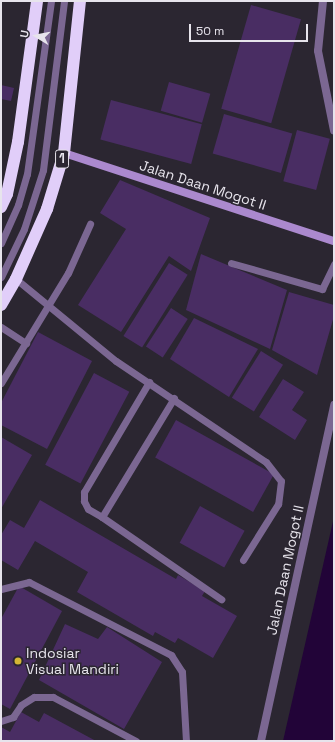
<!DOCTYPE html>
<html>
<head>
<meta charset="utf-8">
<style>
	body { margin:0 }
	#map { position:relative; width:335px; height:742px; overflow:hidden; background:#2b2631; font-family:"Space Grotesk",sans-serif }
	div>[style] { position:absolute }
	.water>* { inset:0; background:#220438 }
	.building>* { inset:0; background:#492d63; transform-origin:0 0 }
	.lane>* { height:7px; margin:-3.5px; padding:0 3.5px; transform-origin:3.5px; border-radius:3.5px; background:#7b6792 }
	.street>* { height:8px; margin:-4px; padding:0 4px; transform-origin:4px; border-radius:4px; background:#7b6792 }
	.secondary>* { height:8px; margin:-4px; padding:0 4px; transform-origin:4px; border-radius:4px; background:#ab89ce }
	.highway>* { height:12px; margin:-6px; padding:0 6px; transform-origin:6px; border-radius:6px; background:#e1cef9 }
	.dots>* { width:11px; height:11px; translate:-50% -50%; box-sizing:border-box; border:2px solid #2b2631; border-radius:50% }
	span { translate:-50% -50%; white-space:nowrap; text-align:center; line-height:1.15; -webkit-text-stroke:3px #2b2631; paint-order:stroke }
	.shield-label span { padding:1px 3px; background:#2b2631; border:1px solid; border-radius:3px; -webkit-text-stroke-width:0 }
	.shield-label { font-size:13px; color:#e7e4ec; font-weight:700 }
	.street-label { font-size:14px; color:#e7e4ec }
	.poi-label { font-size:14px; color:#e7e4ec }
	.left { translate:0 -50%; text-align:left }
	.frame { position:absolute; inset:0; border:2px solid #e7e4ec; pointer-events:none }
	.north { position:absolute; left:16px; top:16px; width:40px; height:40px; -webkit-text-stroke:3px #2b2631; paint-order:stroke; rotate:280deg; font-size:11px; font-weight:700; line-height:16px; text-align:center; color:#e7e4ec }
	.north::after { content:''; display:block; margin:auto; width:14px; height:18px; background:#e7e4ec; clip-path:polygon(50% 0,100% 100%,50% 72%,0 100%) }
	.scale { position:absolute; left:189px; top:24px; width:119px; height:18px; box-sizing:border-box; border:2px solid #e7e4ec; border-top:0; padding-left:5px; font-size:12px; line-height:14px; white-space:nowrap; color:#e7e4ec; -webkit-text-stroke:3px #2b2631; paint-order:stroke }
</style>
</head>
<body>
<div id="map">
	<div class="water">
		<i style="clip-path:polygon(334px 517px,334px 741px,283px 741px)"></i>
	</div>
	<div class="building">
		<i style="left:251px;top:5px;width:52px;height:108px;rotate:16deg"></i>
		<i style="left:169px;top:82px;width:43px;height:30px;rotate:16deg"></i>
		<i style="clip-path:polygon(1px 85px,14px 88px,11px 101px,1px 99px)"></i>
		<i style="left:111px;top:100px;width:94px;height:41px;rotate:15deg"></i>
		<i style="left:224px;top:114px;width:71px;height:41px;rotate:16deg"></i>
		<i style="left:297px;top:130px;width:34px;height:53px;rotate:15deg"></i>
		<i style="clip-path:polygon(120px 180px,210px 218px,191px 271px,169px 256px,121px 332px,78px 305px,126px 229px,100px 213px)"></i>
		<i style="clip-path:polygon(201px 254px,287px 290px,270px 349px,186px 310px)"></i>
		<i style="left:169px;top:263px;width:22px;height:86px;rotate:32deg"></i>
		<i style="clip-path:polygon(289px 292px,334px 305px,334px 316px,317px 375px,272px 350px)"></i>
		<i style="left:171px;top:308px;width:20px;height:46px;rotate:33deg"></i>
		<i style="clip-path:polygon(194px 318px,258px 349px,229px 397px,170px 359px)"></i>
		<i style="clip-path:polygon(38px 332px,92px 361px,47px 449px,1px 425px,1px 403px)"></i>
		<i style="left:261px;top:351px;width:26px;height:55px;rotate:32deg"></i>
		<i style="left:94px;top:373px;width:40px;height:104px;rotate:28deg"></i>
		<i style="clip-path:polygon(283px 379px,304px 392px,292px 410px,307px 420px,295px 440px,259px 417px)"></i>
		<i style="left:176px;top:420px;width:112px;height:43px;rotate:29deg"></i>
		<i style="clip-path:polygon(1px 437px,32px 455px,1px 509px)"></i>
		<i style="clip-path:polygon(40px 500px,176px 579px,178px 575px,205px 591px,202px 596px,237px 616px,213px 658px,178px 638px,175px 643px,155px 632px,153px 636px,77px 592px,88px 572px,35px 541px,18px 570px,1px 560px,1px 535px,10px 520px,24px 528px)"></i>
		<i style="left:200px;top:506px;width:51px;height:42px;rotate:29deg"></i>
		<i style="clip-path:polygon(19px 586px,62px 611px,10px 709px,1px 704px,1px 619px)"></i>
		<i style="clip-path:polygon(65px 624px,98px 639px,107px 627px,162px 662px,124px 729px,39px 680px)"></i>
		<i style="clip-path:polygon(21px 712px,39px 722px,44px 713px,96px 741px,1px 741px,1px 727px,10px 732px)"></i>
	</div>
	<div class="lane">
		<i style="left:1px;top:243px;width:42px;rotate:-65.9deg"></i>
		<i style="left:18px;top:205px;width:32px;rotate:-74deg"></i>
		<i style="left:27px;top:174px;width:175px;rotate:-82.1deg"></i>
		<i style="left:231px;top:263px;width:95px;rotate:15.9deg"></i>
		<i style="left:322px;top:289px;width:28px;rotate:-64deg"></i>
		<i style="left:1px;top:277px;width:53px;rotate:-64.4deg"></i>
		<i style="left:24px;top:229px;width:62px;rotate:-72.1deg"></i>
		<i style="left:43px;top:170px;width:170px;rotate:-82.9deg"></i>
		<i style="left:16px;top:279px;width:129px;rotate:39.4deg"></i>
		<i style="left:116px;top:361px;width:181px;rotate:34deg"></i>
		<i style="left:266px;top:462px;width:24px;rotate:52deg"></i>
		<i style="left:281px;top:481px;width:23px;rotate:97deg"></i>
		<i style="left:278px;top:504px;width:66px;rotate:122deg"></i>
		<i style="left:1px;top:327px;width:30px;rotate:33deg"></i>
		<i style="left:1px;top:383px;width:129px;rotate:-58.7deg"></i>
		<i style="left:68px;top:273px;width:54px;rotate:-65.8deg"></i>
		<i style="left:174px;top:398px;width:139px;rotate:121.2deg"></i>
		<i style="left:102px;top:517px;width:145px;rotate:34.6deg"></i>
		<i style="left:102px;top:517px;width:16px;rotate:-150deg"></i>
		<i style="left:88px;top:509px;width:9px;rotate:-117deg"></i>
		<i style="left:84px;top:501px;width:9px;rotate:-90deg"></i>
		<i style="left:84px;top:492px;width:128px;rotate:-59.4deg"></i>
		<i style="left:1px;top:589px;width:29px;rotate:-14deg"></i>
		<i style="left:29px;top:582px;width:160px;rotate:27.2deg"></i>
		<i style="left:171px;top:655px;width:20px;rotate:57deg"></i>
		<i style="left:182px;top:672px;width:69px;rotate:86.7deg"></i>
		<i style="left:1px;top:721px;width:13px;rotate:-18deg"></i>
		<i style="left:13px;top:717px;width:14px;rotate:-56deg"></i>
		<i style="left:21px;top:705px;width:15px;rotate:-32deg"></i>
		<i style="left:34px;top:697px;width:19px"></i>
		<i style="left:53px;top:697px;width:94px;rotate:27.9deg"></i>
	</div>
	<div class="street">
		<i style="left:323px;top:1px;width:50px;rotate:95.7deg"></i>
		<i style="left:318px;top:51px;width:81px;rotate:78.6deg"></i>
		<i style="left:261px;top:741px;width:344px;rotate:-77.7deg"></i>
	</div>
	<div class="secondary">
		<i style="left:64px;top:153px;width:284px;rotate:18.1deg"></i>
	</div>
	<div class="highway">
		<i style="left:1px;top:207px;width:14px;rotate:-65deg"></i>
		<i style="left:7px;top:194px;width:53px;rotate:-78.1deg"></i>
		<i style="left:18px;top:142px;width:142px;rotate:-82.3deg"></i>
		<i style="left:1px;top:305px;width:30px;rotate:-60deg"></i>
		<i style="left:16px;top:279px;width:77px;rotate:-66.1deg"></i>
		<i style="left:47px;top:209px;width:59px;rotate:-73.1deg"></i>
		<i style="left:64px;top:153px;width:153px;rotate:-84deg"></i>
	</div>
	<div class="dots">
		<i style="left:18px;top:661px;background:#d3b635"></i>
	</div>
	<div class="shield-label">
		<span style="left:62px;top:159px">1</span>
	</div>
	<div class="street-label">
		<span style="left:203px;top:185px;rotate:18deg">Jalan Daan Mogot II</span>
		<span style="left:285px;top:570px;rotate:-78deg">Jalan Daan Mogot II</span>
	</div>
	<div class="poi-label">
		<span class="left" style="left:26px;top:661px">Indosiar<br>Visual Mandiri</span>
	</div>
	<div class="frame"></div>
	<div class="north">U</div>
	<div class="scale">50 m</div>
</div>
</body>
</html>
